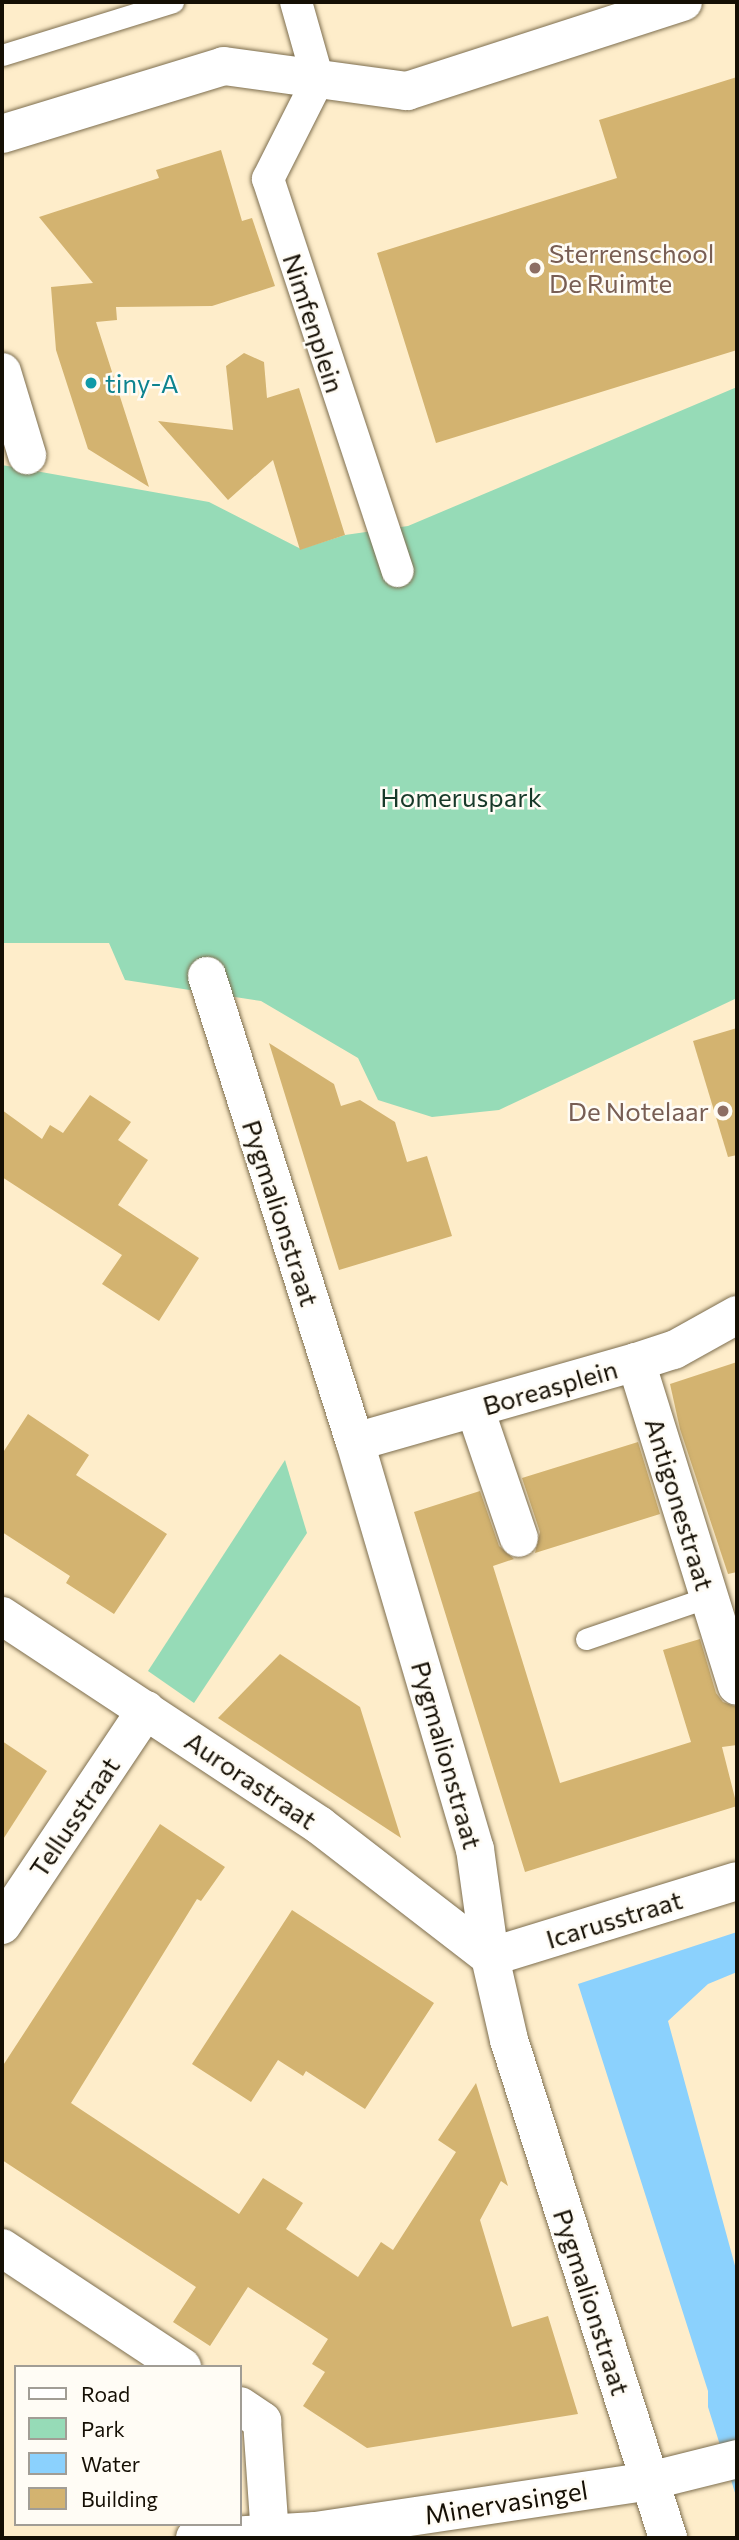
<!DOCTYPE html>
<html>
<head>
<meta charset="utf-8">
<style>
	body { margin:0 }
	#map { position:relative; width:739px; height:2540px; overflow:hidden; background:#feedca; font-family:Commissioner,sans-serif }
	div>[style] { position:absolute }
	.green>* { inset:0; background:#96dbb7 }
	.water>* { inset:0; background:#8bd1fd }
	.building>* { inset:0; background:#d3b370 }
	.roads { filter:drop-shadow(0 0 2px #7d6e4f) drop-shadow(0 0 2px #7d6e4f) }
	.service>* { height:21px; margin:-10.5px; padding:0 10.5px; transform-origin:10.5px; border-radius:10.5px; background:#fff }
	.pedestrian>* { height:32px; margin:-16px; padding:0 16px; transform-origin:16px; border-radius:16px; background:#fff }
	.minor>* { height:38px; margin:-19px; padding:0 19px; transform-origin:19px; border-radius:19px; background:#fff }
	.dots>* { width:19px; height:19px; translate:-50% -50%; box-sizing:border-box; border:4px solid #fffcf5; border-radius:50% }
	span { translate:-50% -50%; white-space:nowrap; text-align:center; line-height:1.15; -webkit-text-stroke:5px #fffcf5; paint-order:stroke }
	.education-label { font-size:26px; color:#785e54 }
	.left { translate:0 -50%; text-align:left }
	.right { translate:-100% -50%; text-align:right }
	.street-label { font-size:26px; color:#150f04 }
	.culture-label { font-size:26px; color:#0d838f }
	.park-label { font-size:26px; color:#173929 }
	.frame { position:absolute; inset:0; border:4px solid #150f04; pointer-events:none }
	.legend { position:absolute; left:14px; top:2365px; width:228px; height:161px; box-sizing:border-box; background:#fffcf5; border:2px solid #a19d95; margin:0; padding:9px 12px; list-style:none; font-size:21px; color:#150f04 }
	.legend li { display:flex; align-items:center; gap:14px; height:35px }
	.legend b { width:35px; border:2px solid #a19d95 }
</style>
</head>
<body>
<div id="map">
	<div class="green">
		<i style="clip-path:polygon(737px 387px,737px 998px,499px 1110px,432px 1117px,378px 1100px,358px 1058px,261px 1001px,125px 980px,109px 943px,2px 943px,2px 465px,209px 502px,301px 549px,345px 535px,408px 526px)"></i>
		<i style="clip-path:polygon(285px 1460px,307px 1533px,194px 1703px,148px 1671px)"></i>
	</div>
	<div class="water">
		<i style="clip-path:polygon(737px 1932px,737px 1972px,708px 1984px,668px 2021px,737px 2273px,737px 2499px,708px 2407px,708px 2391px,578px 1984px)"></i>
	</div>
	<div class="building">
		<i style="clip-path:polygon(737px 77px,737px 350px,436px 443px,377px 253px,617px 178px,599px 120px)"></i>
		<i style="clip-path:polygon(221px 150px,242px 221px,252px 218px,275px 286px,212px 306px,116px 307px,117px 320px,96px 322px,149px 487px,88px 449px,56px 350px,51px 287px,93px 283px,39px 217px,159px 178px,156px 170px)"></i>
		<i style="clip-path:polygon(244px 353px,264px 362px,267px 398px,299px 388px,345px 535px,300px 550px,273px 460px,228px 500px,158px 421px,233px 430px,226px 366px)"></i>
		<i style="clip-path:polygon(737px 1028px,737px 1155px,728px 1157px,693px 1041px)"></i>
		<i style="clip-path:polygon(269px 1043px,334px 1084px,341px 1106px,360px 1100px,395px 1122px,407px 1162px,427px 1156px,452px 1236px,339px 1270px)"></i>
		<i style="clip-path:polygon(90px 1095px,131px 1122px,118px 1140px,148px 1160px,118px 1205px,199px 1258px,159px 1321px,102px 1284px,122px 1255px,2px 1177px,2px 1110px,42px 1139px,50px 1125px,63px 1133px)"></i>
		<i style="clip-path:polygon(737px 1362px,737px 1572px,728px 1574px,680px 1429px,670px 1384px)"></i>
		<i style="clip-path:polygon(28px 1414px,89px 1455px,76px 1475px,167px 1534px,114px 1614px,66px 1583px,70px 1576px,2px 1532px,2px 1454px)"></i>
		<i style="clip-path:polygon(638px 1442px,660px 1514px,535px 1553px,540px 1532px,522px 1478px)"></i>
		<i style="clip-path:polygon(480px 1491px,499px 1546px,514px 1559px,493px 1566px,560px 1783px,691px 1742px,663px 1650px,700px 1639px,716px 1693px,723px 1702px,737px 1707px,737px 1745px,722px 1747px,737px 1806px,525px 1872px,414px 1512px)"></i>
		<i style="clip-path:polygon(280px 1654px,360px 1707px,401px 1838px,218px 1718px)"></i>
		<i style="clip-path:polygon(2px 1741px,47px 1771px,2px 1841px)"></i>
		<i style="clip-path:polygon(160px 1824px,225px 1867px,201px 1901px,197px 1899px,71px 2103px,239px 2214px,263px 2178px,303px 2203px,286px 2229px,358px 2277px,381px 2242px,393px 2250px,456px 2152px,438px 2140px,476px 2083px,508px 2186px,501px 2181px,480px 2220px,512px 2327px,548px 2316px,578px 2414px,367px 2448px,303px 2406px,325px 2372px,312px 2364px,328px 2339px,248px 2287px,210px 2346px,173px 2322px,196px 2287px,2px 2160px,2px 2067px)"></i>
		<i style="clip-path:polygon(292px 1910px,434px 2003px,365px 2109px,306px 2071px,303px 2076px,278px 2060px,251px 2102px,192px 2064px)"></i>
	</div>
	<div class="roads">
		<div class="service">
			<i style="left:2px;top:55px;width:179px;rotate:-17.2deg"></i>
			<i style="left:586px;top:1639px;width:130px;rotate:-18.9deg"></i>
		</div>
		<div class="pedestrian">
			<i style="left:296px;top:2px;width:81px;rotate:74.2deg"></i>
			<i style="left:318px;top:80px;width:111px;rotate:116.8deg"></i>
			<i style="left:268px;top:179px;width:413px;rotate:71.7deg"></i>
		</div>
		<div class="minor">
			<i style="left:2px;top:134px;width:232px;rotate:-17deg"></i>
			<i style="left:224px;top:66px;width:185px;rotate:7.8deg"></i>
			<i style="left:407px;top:91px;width:290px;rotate:-17.9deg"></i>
			<i style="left:2px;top:372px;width:87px;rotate:73.2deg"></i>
			<i style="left:207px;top:976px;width:489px;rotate:72.4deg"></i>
			<i style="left:355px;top:1442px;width:424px;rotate:73.6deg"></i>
			<i style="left:475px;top:1849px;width:109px;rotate:82.1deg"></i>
			<i style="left:490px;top:1957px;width:85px;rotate:77.1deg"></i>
			<i style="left:509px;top:2040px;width:523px;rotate:72.29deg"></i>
			<i style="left:636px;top:1362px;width:339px;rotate:72.7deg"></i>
			<i style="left:475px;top:1409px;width:136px;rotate:71.2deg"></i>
			<i style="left:355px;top:1442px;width:292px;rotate:-15.9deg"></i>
			<i style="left:636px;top:1362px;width:40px;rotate:-18deg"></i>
			<i style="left:674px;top:1350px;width:72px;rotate:-29.1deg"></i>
			<i style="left:2px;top:1616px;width:380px;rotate:33.4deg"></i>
			<i style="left:319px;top:1825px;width:216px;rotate:37.7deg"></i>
			<i style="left:490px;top:1957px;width:258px;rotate:-17.1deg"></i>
			<i style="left:2px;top:1925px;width:259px;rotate:-56.2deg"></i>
			<i style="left:2px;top:2248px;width:216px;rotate:33.5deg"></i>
			<i style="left:240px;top:2406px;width:27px;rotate:34deg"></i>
			<i style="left:262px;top:2421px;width:113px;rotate:86deg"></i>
			<i style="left:195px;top:2538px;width:121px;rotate:-3.3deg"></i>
			<i style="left:316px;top:2531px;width:337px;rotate:-8.5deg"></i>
			<i style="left:649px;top:2481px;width:91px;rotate:-14deg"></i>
		</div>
	</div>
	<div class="dots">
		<i style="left:535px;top:268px;background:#8d6e63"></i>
		<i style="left:91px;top:383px;background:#0f9aa8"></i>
		<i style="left:723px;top:1111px;background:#8d6e63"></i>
	</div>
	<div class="education-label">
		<span class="left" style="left:549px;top:268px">Sterrenschool<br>De Ruimte</span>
		<span class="right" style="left:709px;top:1111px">De Notelaar</span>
	</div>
	<div class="street-label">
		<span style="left:314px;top:323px;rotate:72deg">Nimfenplein</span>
		<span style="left:281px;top:1213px;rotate:72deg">Pygmalionstraat</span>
		<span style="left:550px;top:1387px;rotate:-16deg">Boreasplein</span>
		<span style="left:680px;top:1504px;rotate:73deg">Antigonestraat</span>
		<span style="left:447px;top:1755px;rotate:74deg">Pygmalionstraat</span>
		<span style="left:251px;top:1780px;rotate:34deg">Aurorastraat</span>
		<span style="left:74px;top:1817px;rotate:-56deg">Tellusstraat</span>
		<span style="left:614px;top:1919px;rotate:-17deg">Icarusstraat</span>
		<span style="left:592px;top:2302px;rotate:72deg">Pygmalionstraat</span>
		<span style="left:506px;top:2502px;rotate:-9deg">Minervasingel</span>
	</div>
	<div class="culture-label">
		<span class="left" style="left:105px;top:383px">tiny-A</span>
	</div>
	<div class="park-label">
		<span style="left:461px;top:797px">Homeruspark</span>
	</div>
	<div class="frame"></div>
	<ul class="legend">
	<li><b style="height:9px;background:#fff"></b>Road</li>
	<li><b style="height:19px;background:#96dbb7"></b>Park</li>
	<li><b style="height:19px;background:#8bd1fd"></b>Water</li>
	<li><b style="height:19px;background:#d3b370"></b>Building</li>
	</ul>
</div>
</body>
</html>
